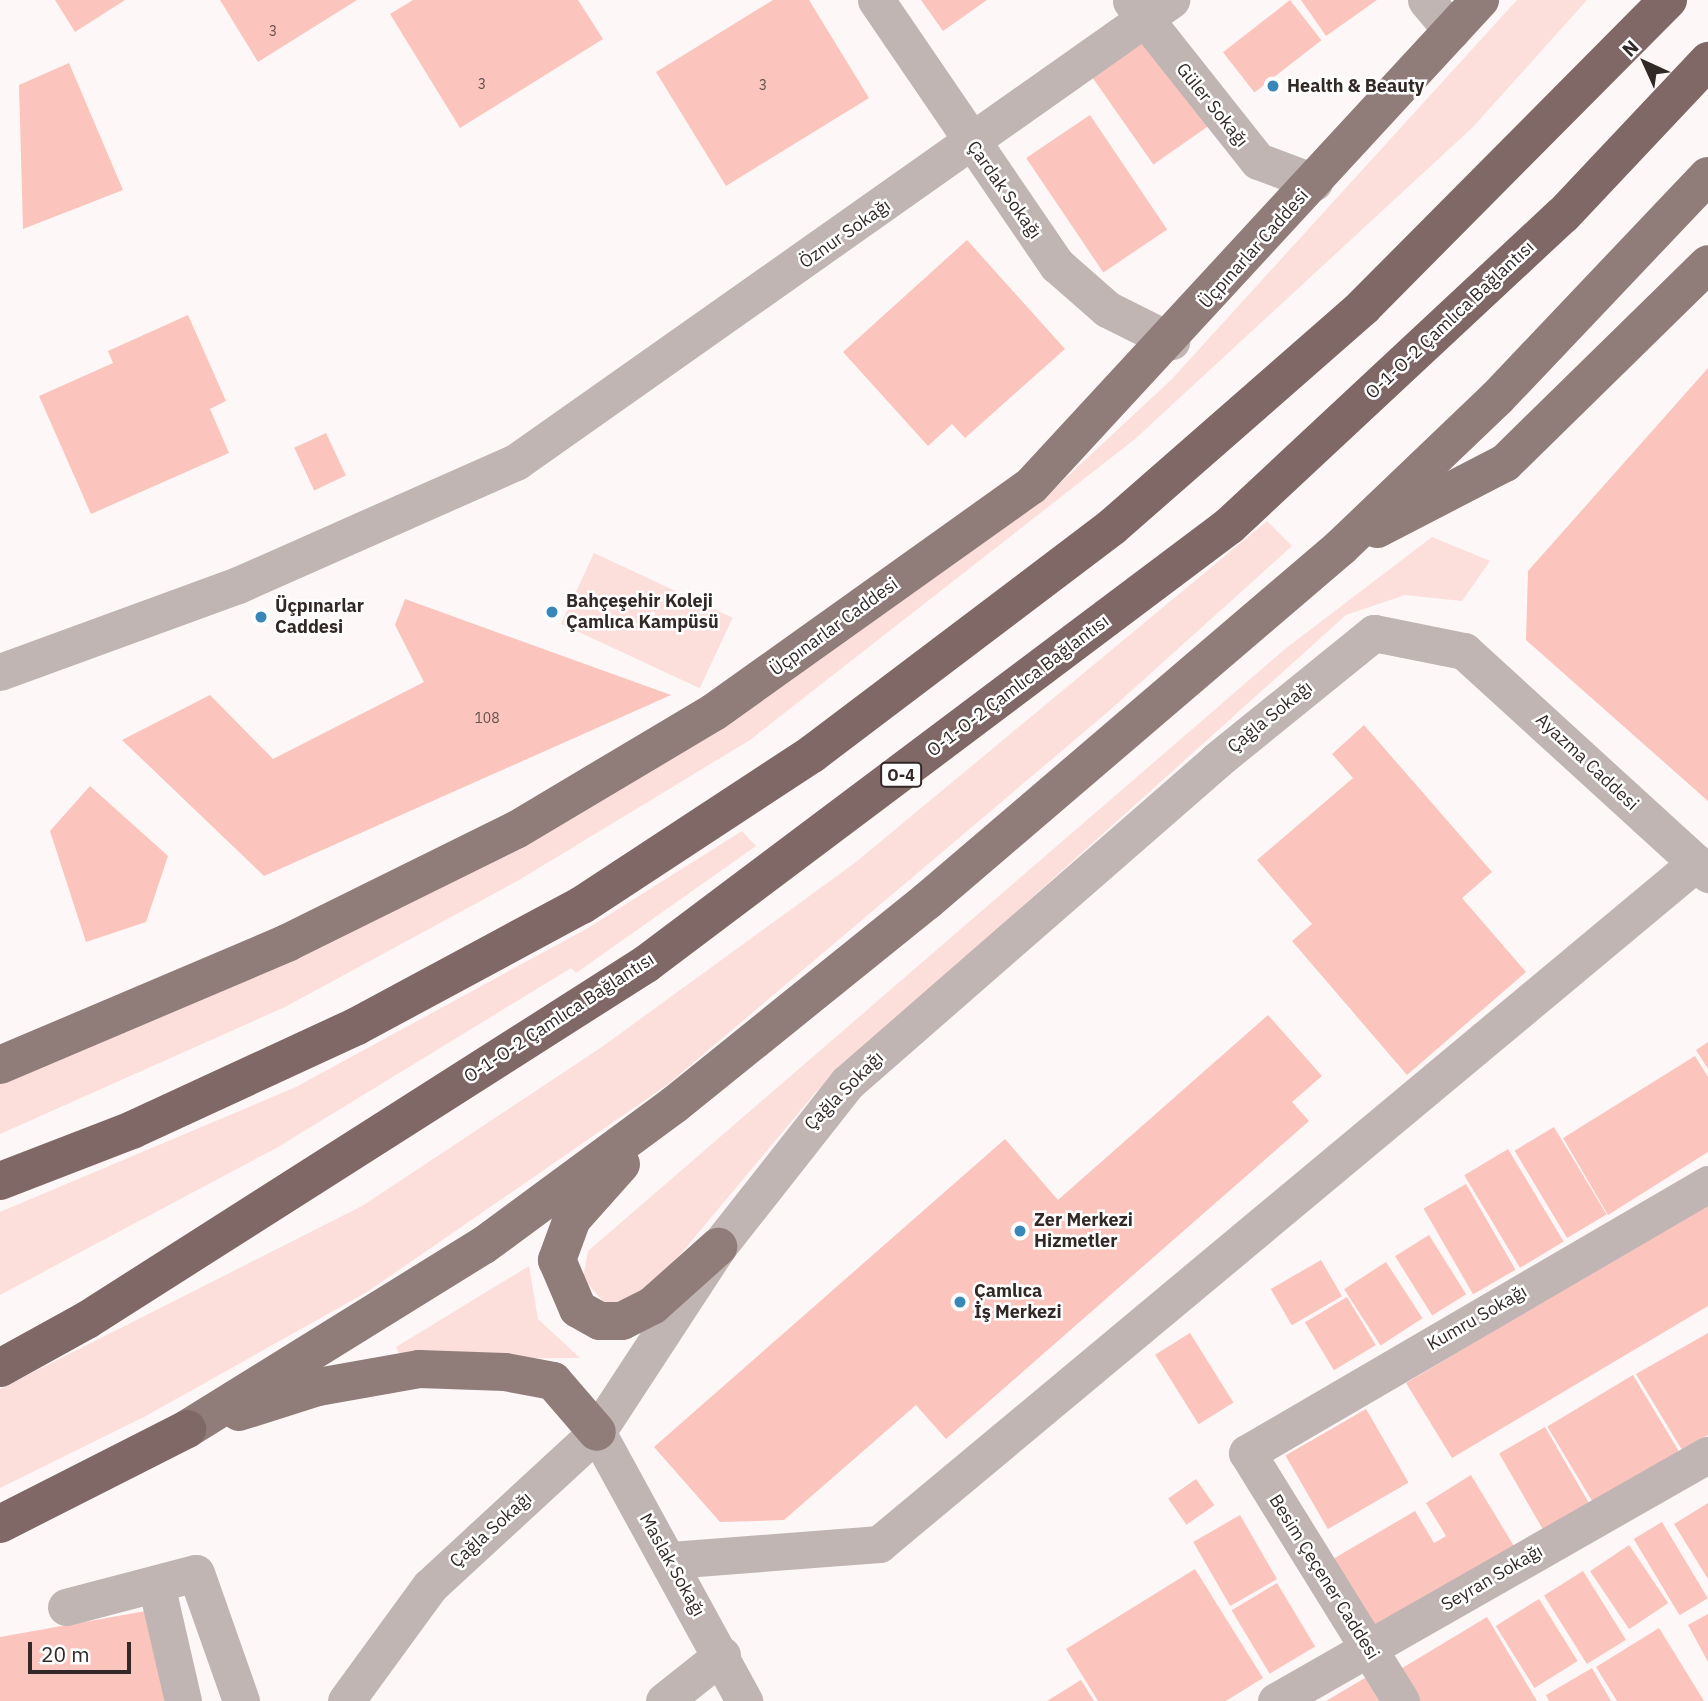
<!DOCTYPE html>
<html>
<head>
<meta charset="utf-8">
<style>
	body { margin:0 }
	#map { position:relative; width:1708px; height:1701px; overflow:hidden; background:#fdf8f7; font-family:"IBM Plex Sans",sans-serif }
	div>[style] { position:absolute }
	.green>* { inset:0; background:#fcdeda; transform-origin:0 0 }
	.building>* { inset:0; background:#fbc4bd; transform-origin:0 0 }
	.minor>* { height:37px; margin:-18.5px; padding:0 18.5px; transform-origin:18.5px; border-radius:18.5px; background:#c1b5b4 }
	.major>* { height:38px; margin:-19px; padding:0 19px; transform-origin:19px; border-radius:19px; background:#907d7a }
	.highway>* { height:38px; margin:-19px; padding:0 19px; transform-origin:19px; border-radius:19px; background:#7f6866 }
	.dots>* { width:19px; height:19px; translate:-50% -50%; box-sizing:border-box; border:4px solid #fff; border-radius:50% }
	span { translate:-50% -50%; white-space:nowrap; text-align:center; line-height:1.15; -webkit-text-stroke:5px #fff; paint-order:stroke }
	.number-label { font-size:14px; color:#64504c }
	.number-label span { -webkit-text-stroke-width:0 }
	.shield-label span { padding:2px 5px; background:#fff; border:2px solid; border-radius:5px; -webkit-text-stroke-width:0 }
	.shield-label { font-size:16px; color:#322927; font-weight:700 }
	.poi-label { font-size:18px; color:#322927; font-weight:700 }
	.left { translate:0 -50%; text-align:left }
	.street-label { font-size:18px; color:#322927 }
	.north { position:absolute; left:1610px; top:28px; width:70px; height:70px; -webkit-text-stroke:5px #fff; paint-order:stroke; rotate:315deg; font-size:19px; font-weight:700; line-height:28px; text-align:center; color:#322927 }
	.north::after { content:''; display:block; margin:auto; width:24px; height:32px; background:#322927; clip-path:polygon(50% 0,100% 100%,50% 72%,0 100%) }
	.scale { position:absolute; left:28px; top:1642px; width:103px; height:32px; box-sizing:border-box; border:4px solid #322927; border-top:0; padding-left:9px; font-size:21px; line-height:24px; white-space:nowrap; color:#322927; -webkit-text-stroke:5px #fff; paint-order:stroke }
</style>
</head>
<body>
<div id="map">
	<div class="green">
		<i style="clip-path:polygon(1517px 0,1587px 0,1473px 127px,1135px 439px,750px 740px,519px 880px,285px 1007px,0 1134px,0 1077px,342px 936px,1041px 501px,1171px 380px)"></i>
		<i style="clip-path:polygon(1267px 521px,1292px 546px,1110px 710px,667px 1085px,367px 1292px,144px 1417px,0 1488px,0 1389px,362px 1206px,599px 1049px,856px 862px)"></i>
		<i style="clip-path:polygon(1432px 537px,1490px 561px,1462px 601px,1405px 595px,1346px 615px,816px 1092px,643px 1299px,606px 1305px,583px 1278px,588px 1251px,1285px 649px)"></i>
		<i style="left:594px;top:553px;width:153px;height:78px;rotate:25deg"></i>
		<i style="clip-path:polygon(742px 831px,756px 846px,576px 973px,571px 968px,278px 1147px,0 1295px,0 1212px,296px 1087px,588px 928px)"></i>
		<i style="clip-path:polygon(529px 1266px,538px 1319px,580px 1358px,402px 1359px,396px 1347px)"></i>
	</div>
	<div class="building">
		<i style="clip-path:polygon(55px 0,125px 0,75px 32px)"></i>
		<i style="clip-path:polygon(220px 0,357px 0,258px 62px)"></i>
		<i style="clip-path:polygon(413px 0,578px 0,603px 39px,460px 128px,390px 14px)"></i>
		<i style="clip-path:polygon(773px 0,809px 0,869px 98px,726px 186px,656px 72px)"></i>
		<i style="clip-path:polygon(921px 0,987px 0,943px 31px)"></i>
		<i style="left:1290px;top:0;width:51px;height:85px;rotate:52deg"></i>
		<i style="clip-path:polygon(1301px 0,1377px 0,1326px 36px)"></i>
		<i style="left:1150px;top:29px;width:113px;height:75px;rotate:55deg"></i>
		<i style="clip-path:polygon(69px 63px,123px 190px,23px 229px,19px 85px)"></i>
		<i style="left:1090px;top:115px;width:138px;height:77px;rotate:56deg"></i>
		<i style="clip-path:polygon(967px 240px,1065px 349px,965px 438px,952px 424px,928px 446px,843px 352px)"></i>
		<i style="clip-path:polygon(188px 315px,226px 401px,210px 409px,229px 453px,91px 514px,39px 396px,113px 363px,108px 351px)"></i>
		<i style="clip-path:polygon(1708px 368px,1708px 801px,1526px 640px,1528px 571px)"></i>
		<i style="left:326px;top:433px;width:47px;height:35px;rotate:65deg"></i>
		<i style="clip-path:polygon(405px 599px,671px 695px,264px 876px,122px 740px,210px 695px,273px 759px,424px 682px,395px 625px)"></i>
		<i style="clip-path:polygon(1364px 725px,1492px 872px,1462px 898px,1526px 972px,1407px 1075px,1292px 941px,1312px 924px,1257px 860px,1353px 778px,1332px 754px)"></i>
		<i style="clip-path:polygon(90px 786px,168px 856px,146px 922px,86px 942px,50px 831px)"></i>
		<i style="clip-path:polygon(1268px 1015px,1322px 1076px,1292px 1102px,1309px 1121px,946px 1439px,916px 1405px,784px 1520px,720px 1522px,654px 1447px,1005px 1139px,1058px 1200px)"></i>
		<i style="clip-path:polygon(1708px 1042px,1708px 1069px,1696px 1050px)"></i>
		<i style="clip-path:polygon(1695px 1056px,1708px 1077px,1708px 1152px,1608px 1215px,1563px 1138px)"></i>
		<i style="left:1554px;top:1127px;width:102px;height:46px;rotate:59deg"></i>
		<i style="left:1508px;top:1149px;width:108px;height:51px;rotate:59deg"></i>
		<i style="left:1466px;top:1184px;width:99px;height:49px;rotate:60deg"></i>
		<i style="clip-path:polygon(1708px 1203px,1708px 1306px,1452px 1458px,1406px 1383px)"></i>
		<i style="left:1429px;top:1235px;width:70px;height:40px;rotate:58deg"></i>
		<i style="left:1321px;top:1260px;width:42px;height:58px;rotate:60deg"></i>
		<i style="left:1386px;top:1262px;width:67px;height:50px;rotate:57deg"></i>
		<i style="left:1347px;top:1297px;width:56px;height:49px;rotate:59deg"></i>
		<i style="left:1190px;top:1333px;width:82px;height:41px;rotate:58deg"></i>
		<i style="clip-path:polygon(1708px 1333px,1708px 1435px,1682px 1450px,1636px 1374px)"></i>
		<i style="left:1633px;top:1375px;width:89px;height:100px;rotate:59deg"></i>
		<i style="left:1366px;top:1409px;width:85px;height:93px;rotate:60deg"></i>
		<i style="left:1545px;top:1427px;width:89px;height:53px;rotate:60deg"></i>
		<i style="clip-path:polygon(1471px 1475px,1517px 1551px,1376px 1632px,1333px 1559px,1415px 1511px,1434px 1543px,1446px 1536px,1426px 1503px)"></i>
		<i style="left:1196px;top:1479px;width:32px;height:34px;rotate:55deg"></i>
		<i style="clip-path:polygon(1708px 1503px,1708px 1579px,1674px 1524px)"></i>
		<i style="left:1240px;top:1515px;width:74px;height:54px;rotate:60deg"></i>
		<i style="left:1662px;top:1522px;width:89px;height:33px;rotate:59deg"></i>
		<i style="left:1629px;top:1545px;width:70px;height:47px;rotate:56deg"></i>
		<i style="clip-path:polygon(1195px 1569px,1263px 1678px,1226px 1701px,1098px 1701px,1066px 1649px)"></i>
		<i style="left:1583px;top:1571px;width:81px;height:46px;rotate:58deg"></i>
		<i style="left:1277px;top:1583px;width:74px;height:53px;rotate:59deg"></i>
		<i style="left:1539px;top:1599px;width:73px;height:51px;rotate:58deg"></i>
		<i style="clip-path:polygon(157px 1609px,173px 1701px,0 1701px,0 1637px)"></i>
		<i style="clip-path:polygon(1708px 1614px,1708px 1662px,1688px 1625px)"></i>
		<i style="clip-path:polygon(1487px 1617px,1537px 1701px,1410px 1701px,1394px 1673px)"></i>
		<i style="clip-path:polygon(1659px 1628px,1704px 1701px,1617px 1701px,1596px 1667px)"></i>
		<i style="clip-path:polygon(1592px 1668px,1611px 1701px,1549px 1701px,1546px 1695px)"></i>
		<i style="clip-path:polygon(1375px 1672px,1392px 1701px,1326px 1701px)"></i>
		<i style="clip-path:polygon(1081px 1680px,1094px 1701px,1047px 1701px)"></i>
	</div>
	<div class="minor">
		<i style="left:876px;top:0;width:321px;rotate:55.7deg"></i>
		<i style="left:1057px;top:265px;width:67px;rotate:41.3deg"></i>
		<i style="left:1107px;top:309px;width:72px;rotate:26.6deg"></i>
		<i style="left:1426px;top:0;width:40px;rotate:50deg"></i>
		<i style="left:1131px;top:1px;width:204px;rotate:51.6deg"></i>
		<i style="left:1258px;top:161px;width:60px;rotate:20.6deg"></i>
		<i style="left:0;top:672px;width:253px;rotate:-20.1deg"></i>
		<i style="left:238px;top:585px;width:304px;rotate:-23.9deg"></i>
		<i style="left:516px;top:462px;width:802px;rotate:-35.2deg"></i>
		<i style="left:597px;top:1432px;width:307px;rotate:61.3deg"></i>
		<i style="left:671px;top:1560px;width:209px;rotate:-4.4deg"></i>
		<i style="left:879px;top:1544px;width:1064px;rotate:-39.81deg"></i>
		<i style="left:156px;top:1584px;width:120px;rotate:77deg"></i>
		<i style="left:66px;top:1607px;width:134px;rotate:-14.7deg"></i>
		<i style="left:196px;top:1573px;width:136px;rotate:70.6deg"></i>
		<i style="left:346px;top:1701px;width:142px;rotate:-53.9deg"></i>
		<i style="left:430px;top:1586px;width:227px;rotate:-42.7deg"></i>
		<i style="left:597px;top:1432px;width:221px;rotate:-56.8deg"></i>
		<i style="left:718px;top:1247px;width:209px;rotate:-51.8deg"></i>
		<i style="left:847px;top:1083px;width:491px;rotate:-41.1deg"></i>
		<i style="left:1217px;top:760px;width:202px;rotate:-39deg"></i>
		<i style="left:1374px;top:633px;width:92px;rotate:11.3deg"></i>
		<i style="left:1464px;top:651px;width:331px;rotate:42.4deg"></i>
		<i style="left:664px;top:1701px;width:74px;rotate:-38.4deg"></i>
		<i style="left:1276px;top:1701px;width:497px;rotate:-29.7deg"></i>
		<i style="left:1401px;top:1701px;width:292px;rotate:-121.8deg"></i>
		<i style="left:1247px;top:1453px;width:534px;rotate:-30.26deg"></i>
	</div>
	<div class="major">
		<i style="left:1377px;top:529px;width:144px;rotate:-27.3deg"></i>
		<i style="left:1505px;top:463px;width:284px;rotate:-44.4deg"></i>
		<i style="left:0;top:1065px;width:312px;rotate:-23deg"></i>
		<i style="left:287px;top:943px;width:255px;rotate:-26.3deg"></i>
		<i style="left:516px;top:830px;width:230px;rotate:-30.8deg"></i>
		<i style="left:714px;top:712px;width:389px;rotate:-35.5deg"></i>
		<i style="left:1031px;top:486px;width:662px;rotate:-47.27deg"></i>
		<i style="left:621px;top:1164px;width:74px;rotate:131.7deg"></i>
		<i style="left:572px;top:1219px;width:44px;rotate:110.1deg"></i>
		<i style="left:557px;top:1260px;width:53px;rotate:66.8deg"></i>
		<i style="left:578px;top:1309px;width:25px;rotate:29deg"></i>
		<i style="left:600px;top:1321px;width:22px"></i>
		<i style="left:622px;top:1321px;width:34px;rotate:-27deg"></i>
		<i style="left:652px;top:1306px;width:89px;rotate:-41.8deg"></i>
		<i style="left:239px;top:1412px;width:83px;rotate:-17.6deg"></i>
		<i style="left:318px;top:1387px;width:103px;rotate:-10.1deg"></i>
		<i style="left:419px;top:1369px;width:86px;rotate:2deg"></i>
		<i style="left:505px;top:1372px;width:49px;rotate:10.6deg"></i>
		<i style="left:553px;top:1381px;width:67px;rotate:49.2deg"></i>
		<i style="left:187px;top:1429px;width:349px;rotate:-31.8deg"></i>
		<i style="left:484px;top:1245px;width:236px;rotate:-36.4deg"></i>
		<i style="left:674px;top:1105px;width:325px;rotate:-38.9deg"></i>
		<i style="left:927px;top:901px;width:545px;rotate:-40.53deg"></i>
		<i style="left:1341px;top:547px;width:216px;rotate:-43.7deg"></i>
		<i style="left:1497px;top:398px;width:306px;rotate:-46.5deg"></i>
	</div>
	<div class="highway">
		<i style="left:0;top:1181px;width:142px;rotate:-21.1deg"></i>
		<i style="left:132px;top:1130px;width:248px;rotate:-24.8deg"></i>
		<i style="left:357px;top:1026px;width:255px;rotate:-28.3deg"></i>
		<i style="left:582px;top:905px;width:275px;rotate:-33.3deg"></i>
		<i style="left:812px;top:754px;width:376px;rotate:-37.1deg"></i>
		<i style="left:1112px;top:527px;width:334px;rotate:-41.2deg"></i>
		<i style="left:1363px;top:307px;width:433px;rotate:-45.2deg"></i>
		<i style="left:0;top:1368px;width:99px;rotate:-28.9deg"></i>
		<i style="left:87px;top:1320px;width:663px;rotate:-32.49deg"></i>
		<i style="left:646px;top:964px;width:729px;rotate:-36.92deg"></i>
		<i style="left:1229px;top:526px;width:456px;rotate:-43deg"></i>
		<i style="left:1563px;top:215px;width:212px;rotate:-46.7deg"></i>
		<i style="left:0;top:1524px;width:210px;rotate:-26.9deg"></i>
	</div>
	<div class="dots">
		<i style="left:1273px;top:86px;background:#3788b9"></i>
		<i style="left:552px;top:612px;background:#3788b9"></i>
		<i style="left:261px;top:617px;background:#3788b9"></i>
		<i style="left:1020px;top:1231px;background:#3788b9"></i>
		<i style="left:960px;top:1302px;background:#3788b9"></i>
	</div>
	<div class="number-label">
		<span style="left:273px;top:31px">3</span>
		<span style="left:482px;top:84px">3</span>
		<span style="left:763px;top:85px">3</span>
		<span style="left:487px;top:718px">108</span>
	</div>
	<div class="shield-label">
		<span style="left:901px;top:775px">O-4</span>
	</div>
	<div class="poi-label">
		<span class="left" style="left:1287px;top:86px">Health &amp; Beauty</span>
		<span class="left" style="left:566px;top:612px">Bahçeşehir Koleji<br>Çamlıca Kampüsü</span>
		<span class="left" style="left:275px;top:617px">Üçpınarlar<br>Caddesi</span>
		<span class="left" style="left:1034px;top:1231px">Zer Merkezi<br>Hizmetler</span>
		<span class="left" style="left:974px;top:1302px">Çamlıca<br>İş Merkezi</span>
	</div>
	<div class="street-label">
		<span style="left:1212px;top:105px;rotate:51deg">Güler Sokağı</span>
		<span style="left:1004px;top:190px;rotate:55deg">Çardak Sokağı</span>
		<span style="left:845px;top:234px;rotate:-35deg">Öznur Sokağı</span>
		<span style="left:1254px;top:249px;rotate:-48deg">Üçpınarlar Caddesi</span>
		<span style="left:1450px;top:320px;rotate:-43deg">O-1-O-2 Çamlıca Bağlantısı</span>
		<span style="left:834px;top:627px;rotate:-36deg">Üçpınarlar Caddesi</span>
		<span style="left:1018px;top:686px;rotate:-37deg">O-1-O-2 Çamlıca Bağlantısı</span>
		<span style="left:1270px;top:717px;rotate:-39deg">Çağla Sokağı</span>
		<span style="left:1587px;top:762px;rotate:43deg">Ayazma Caddesi</span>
		<span style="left:559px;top:1018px;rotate:-33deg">O-1-O-2 Çamlıca Bağlantısı</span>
		<span style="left:844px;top:1091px;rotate:-45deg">Çağla Sokağı</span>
		<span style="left:1477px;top:1318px;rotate:-30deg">Kumru Sokağı</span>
		<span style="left:491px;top:1530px;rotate:-42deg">Çağla Sokağı</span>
		<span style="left:672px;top:1565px;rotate:61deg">Maslak Sokağı</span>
		<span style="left:1324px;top:1577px;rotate:58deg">Besim Çeçener Caddesi</span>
		<span style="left:1492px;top:1578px;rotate:-30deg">Seyran Sokağı</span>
	</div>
	<div class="north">N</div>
	<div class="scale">20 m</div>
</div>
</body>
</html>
